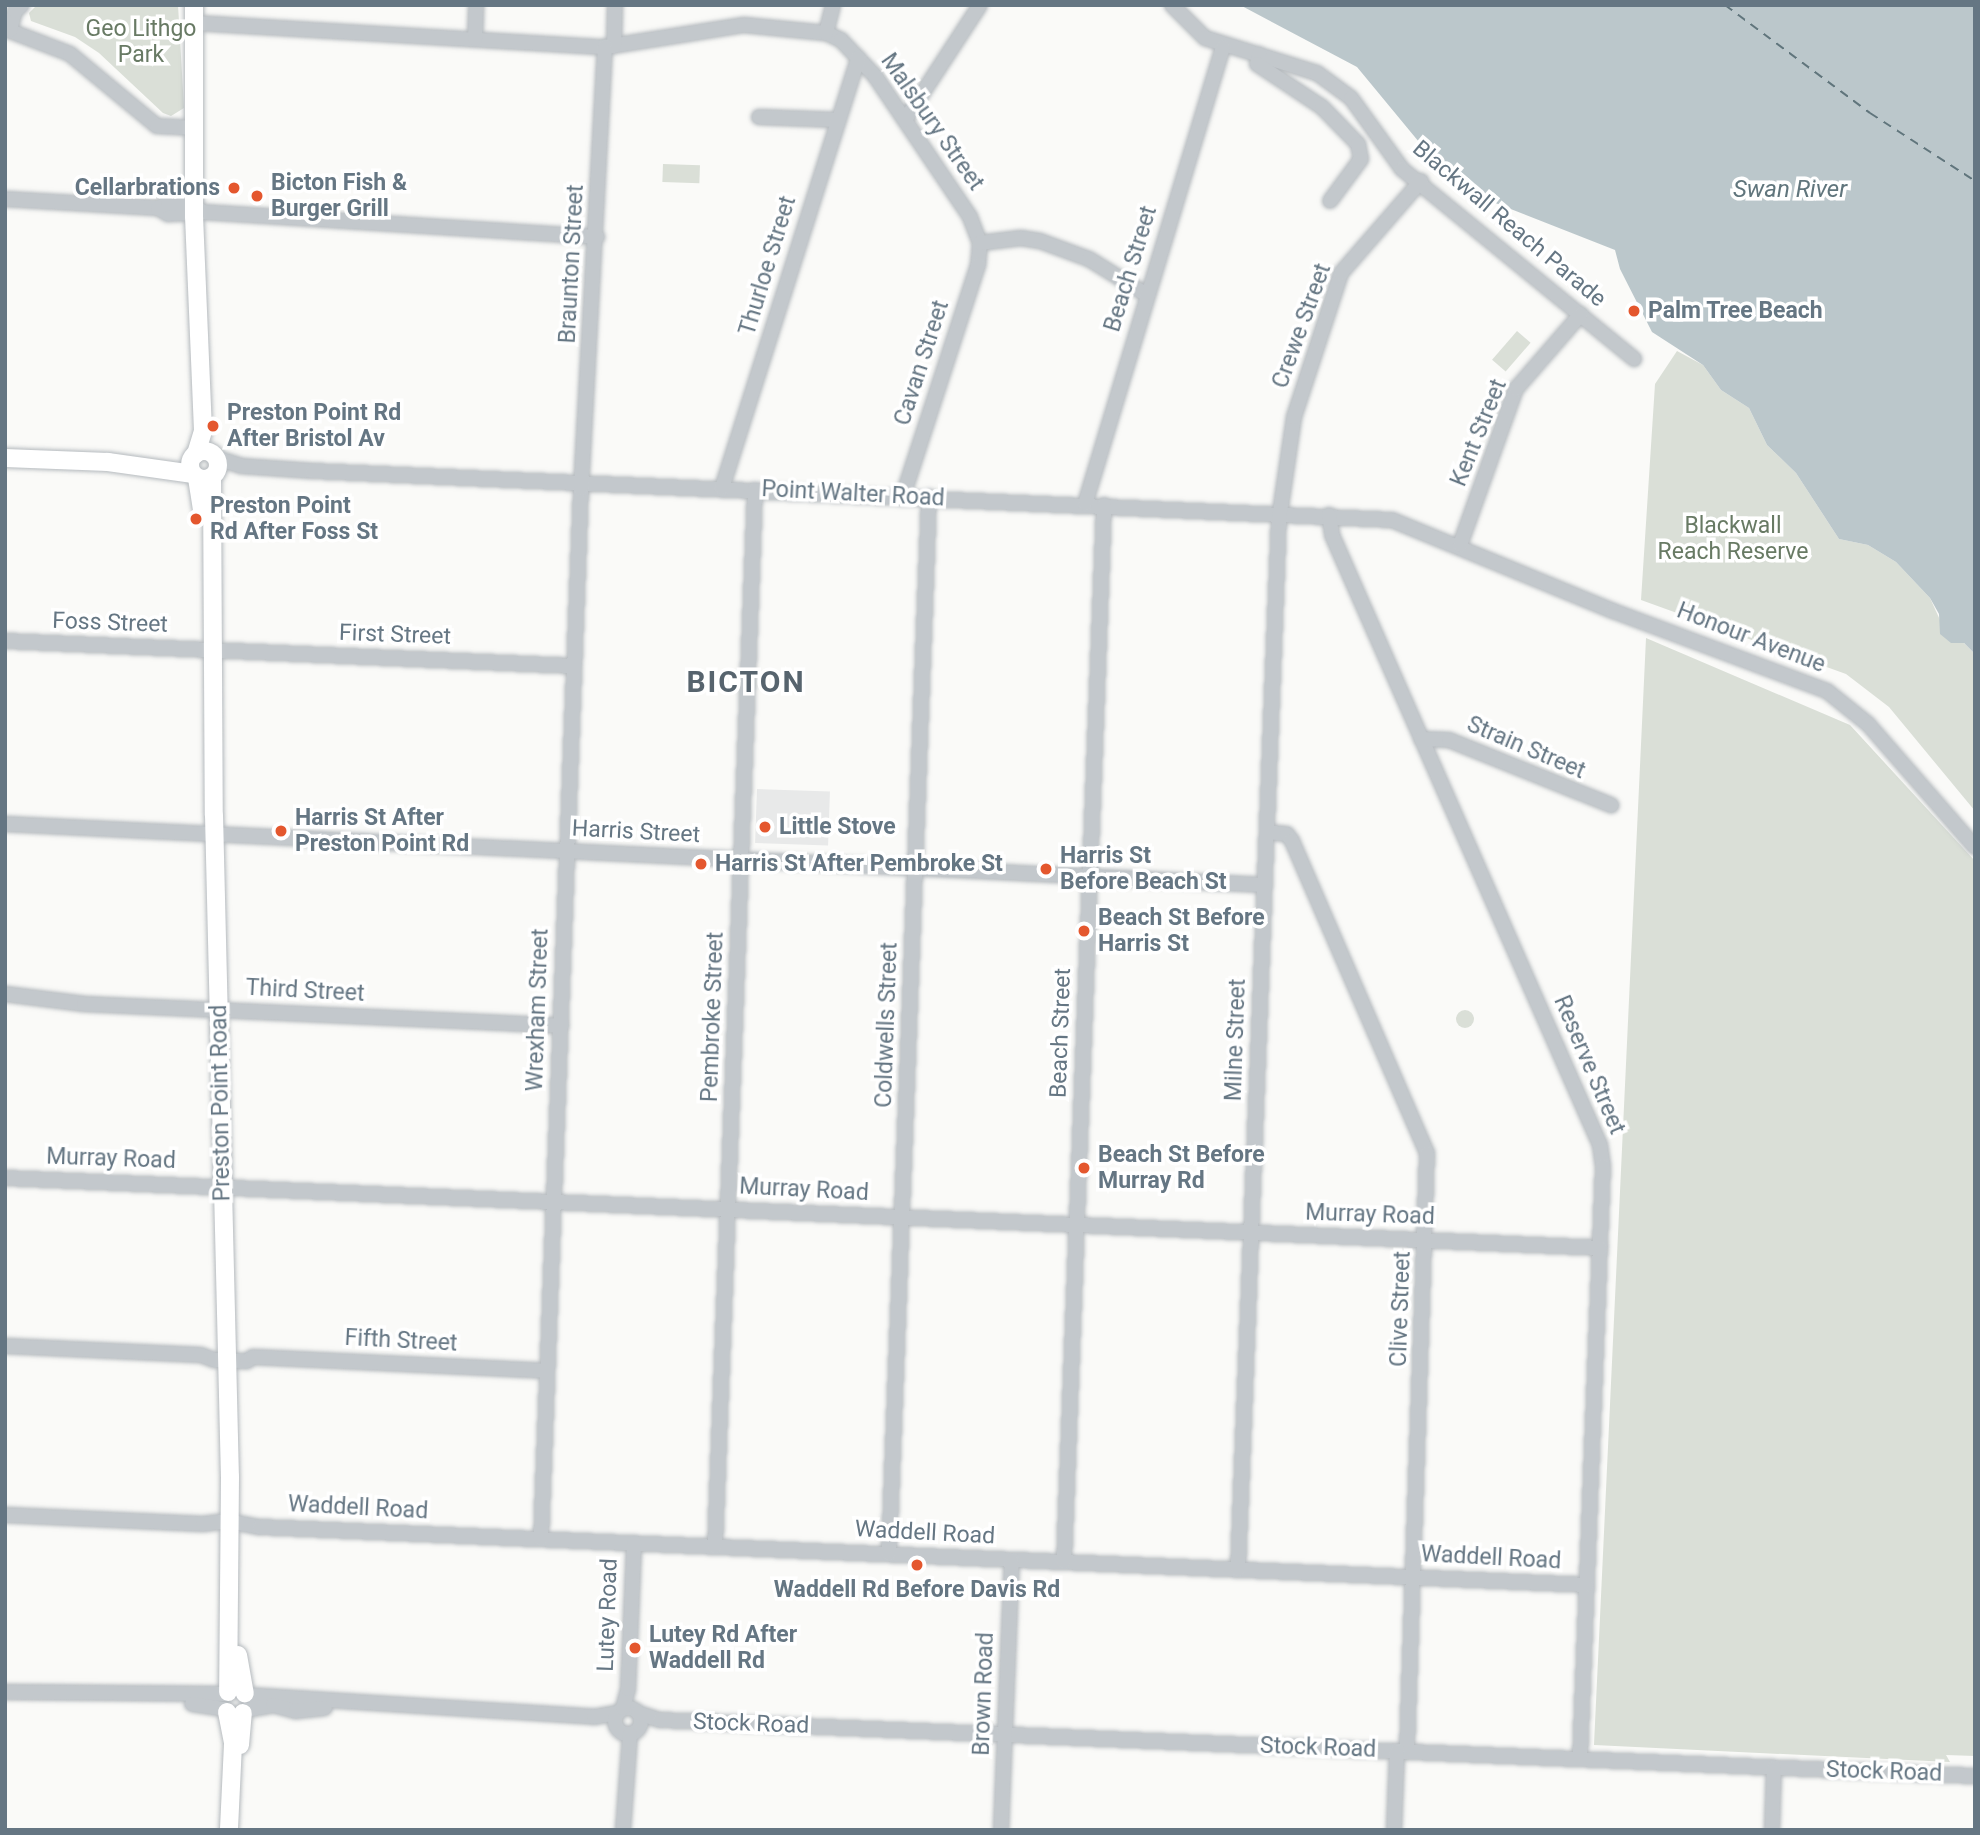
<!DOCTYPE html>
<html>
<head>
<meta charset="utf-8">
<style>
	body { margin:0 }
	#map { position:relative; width:1980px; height:1835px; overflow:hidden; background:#fafaf8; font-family:Roboto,sans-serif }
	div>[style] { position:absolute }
	.built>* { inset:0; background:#e8e9e9; transform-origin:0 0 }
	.green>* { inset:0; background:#dadfd7; transform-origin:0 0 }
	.round { border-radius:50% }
	.water>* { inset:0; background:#bbc7cb }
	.ferry>* { height:2px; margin-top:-1px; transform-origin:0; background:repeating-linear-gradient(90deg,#60757c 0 9px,transparent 0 16px) }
	.roads { filter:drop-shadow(0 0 2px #b5babe) drop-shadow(0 0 2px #b5babe) }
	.minor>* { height:14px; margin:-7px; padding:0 7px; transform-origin:7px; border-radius:7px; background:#c3c8cc }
	.minor>.ring { margin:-7px; padding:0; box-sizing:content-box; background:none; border:14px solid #c3c8cc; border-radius:50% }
	.major>* { height:18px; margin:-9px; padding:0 9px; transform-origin:9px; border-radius:9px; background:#fff }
	.major>.ring { margin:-9px; padding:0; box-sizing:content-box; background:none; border:18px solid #fff; border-radius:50% }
	.dots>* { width:19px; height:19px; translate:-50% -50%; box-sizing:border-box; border:4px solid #fff; border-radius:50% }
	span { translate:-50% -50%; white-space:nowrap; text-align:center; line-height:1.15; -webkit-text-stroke:7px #fff; paint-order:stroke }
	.park-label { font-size:23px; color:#687a64 }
	.street-label { font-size:23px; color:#657683 }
	.poi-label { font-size:23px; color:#657683; font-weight:700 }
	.left { translate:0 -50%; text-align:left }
	.right { translate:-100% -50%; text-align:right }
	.water-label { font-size:24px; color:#60757c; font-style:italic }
	.district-label { font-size:30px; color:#57646e; font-weight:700; letter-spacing:2px }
	.frame { position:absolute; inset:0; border:7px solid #657683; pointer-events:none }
</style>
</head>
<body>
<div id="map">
	<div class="built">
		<i style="left:757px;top:789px;width:73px;height:54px;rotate:2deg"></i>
	</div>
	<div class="green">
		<i style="clip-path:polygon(37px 5px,178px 5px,184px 108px,171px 116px,163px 113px,99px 53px,75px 37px,31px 21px,29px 13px)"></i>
		<i style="left:663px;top:164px;width:37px;height:18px;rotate:2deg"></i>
		<i style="left:1517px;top:331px;width:18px;height:38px;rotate:41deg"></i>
		<i style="clip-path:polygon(1677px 351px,1703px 365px,1721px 390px,1749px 408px,1767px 445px,1796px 473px,1839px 539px,1868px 545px,1896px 562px,1930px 598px,1940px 620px,1975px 654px,1975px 811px,1889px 707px,1846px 674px,1641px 600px,1655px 384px)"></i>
		<i style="clip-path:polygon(1646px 638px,1850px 725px,1975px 861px,1975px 1756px,1946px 1755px,1950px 1762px,1594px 1745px)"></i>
		<i class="round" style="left:1456px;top:1010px;width:18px;height:18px"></i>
	</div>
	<div class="water">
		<i style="clip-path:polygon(1240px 5px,1975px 5px,1975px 654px,1964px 643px,1951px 643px,1940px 634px,1939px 614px,1930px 598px,1896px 562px,1868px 545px,1839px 539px,1796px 473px,1767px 445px,1749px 408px,1721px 390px,1703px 365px,1652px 332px,1620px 269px,1615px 250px,1457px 188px,1357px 67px)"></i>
	</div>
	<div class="ferry">
		<i style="left:1725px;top:5px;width:181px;rotate:36.7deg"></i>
		<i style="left:1870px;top:113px;width:125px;rotate:32.9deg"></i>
	</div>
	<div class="roads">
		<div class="minor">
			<i style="left:1172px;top:5px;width:47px;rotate:45deg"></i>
			<i style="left:1205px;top:38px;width:117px;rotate:17.4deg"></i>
			<i style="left:1317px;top:73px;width:42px;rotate:36.3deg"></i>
			<i style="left:1351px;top:98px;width:87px;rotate:54.3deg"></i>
			<i style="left:1402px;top:169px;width:300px;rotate:39.3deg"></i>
			<i style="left:195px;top:23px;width:411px;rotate:3.4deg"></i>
			<i style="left:605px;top:47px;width:141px;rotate:-9deg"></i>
			<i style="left:744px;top:25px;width:82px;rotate:5.6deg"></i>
			<i style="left:826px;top:33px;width:17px;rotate:25deg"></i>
			<i style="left:841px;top:40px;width:50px;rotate:46.6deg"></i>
			<i style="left:875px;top:76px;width:170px;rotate:56deg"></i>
			<i style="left:970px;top:217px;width:28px;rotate:69deg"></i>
			<i style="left:980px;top:243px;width:22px;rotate:95deg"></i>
			<i style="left:978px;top:265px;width:243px;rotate:108deg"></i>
			<i style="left:5px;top:29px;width:70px;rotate:21deg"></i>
			<i style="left:70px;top:54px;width:113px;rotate:39.6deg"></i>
			<i style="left:157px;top:126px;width:39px;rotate:3deg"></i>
			<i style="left:10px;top:30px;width:20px;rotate:-75deg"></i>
			<i style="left:15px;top:11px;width:9px;rotate:-41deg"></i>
			<i style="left:826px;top:33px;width:29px;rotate:-76deg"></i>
			<i style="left:475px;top:39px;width:34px;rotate:-88deg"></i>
			<i style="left:614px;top:46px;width:41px;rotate:-88.6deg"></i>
			<i style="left:1259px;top:54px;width:10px;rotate:101deg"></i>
			<i style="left:1257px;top:64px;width:78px;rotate:33.5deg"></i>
			<i style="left:1322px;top:107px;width:52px;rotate:45.8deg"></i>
			<i style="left:1358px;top:144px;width:15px;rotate:79deg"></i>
			<i style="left:1361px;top:159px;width:52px;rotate:126.4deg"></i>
			<i style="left:759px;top:117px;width:79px;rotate:2.2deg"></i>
			<i style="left:905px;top:120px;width:137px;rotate:-56.9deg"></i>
			<i style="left:5px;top:199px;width:153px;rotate:3.4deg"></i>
			<i style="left:158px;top:208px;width:12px;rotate:31deg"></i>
			<i style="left:168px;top:214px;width:33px;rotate:-2deg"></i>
			<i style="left:158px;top:208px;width:11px;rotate:-27deg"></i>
			<i style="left:168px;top:203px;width:26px;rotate:2deg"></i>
			<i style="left:194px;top:204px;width:11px;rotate:45deg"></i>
			<i style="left:202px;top:212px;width:396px;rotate:3.6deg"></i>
			<i style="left:980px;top:243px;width:41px;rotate:-7deg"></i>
			<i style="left:1021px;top:238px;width:19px;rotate:9deg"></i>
			<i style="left:1040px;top:241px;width:52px;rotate:20.2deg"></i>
			<i style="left:1089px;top:259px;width:68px;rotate:31.8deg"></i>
			<i style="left:217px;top:458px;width:25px;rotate:18deg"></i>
			<i style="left:241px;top:466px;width:72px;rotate:4deg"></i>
			<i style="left:313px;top:471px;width:1080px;rotate:2.6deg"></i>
			<i style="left:1392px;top:520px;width:239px;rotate:22.4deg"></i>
			<i style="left:1613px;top:611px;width:228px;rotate:20.5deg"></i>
			<i style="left:1827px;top:691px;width:53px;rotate:38.8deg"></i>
			<i style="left:1868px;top:724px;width:163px;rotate:49deg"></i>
			<i style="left:722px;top:488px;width:451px;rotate:-72.4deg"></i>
			<i style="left:1085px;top:504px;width:477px;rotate:-73.2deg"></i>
			<i style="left:1329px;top:515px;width:20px;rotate:81deg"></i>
			<i style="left:1332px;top:535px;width:666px;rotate:66.28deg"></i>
			<i style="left:1600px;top:1145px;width:21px;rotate:82deg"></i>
			<i style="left:1603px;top:1166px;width:593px;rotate:92.22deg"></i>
			<i style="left:1460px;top:545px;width:166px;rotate:-70.3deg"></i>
			<i style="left:1516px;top:389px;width:99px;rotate:-49.1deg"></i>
			<i style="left:5px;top:641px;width:570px;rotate:2.52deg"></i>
			<i style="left:1421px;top:739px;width:28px;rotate:2deg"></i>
			<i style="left:1449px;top:740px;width:175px;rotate:21.9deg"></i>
			<i style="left:5px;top:824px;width:1261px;rotate:2.77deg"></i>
			<i style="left:1267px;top:832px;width:20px;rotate:6deg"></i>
			<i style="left:1287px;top:834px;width:9px;rotate:54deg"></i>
			<i style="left:1292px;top:841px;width:340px;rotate:66.6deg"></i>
			<i style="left:1427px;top:1153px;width:598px;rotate:91.92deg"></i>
			<i style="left:5px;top:994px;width:80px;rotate:7.2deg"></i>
			<i style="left:84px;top:1004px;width:478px;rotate:2.6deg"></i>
			<i style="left:5px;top:1178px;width:1597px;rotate:2.51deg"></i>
			<i style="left:5px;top:1346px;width:196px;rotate:2.6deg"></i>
			<i style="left:201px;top:1355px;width:14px;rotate:21deg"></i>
			<i style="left:214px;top:1360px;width:33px;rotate:2deg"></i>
			<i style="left:247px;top:1361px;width:7px;rotate:-34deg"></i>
			<i style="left:253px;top:1357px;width:294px;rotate:2.7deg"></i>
			<i style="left:5px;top:1515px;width:198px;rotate:2.6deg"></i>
			<i style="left:203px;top:1524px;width:25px;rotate:-7deg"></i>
			<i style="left:228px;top:1521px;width:33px;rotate:11deg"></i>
			<i style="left:260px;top:1527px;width:1328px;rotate:2.5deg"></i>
			<i style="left:541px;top:1539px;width:1051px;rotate:-87.82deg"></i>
			<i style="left:581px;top:489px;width:443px;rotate:-86.9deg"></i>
			<i style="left:715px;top:1547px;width:1058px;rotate:-87.83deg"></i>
			<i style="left:889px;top:1554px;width:1058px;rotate:-87.83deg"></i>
			<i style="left:1064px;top:1562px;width:1058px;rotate:-87.83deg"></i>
			<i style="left:1238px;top:1570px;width:1052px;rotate:-87.77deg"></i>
			<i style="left:1279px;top:519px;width:103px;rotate:-81.6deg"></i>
			<i style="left:1294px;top:417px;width:151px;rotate:-71.9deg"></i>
			<i style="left:1341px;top:273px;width:122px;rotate:-49deg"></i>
			<i style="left:5px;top:1692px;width:221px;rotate:0.5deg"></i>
			<i style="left:247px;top:1695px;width:348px;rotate:3.6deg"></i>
			<i style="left:594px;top:1717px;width:23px;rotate:-10deg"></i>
			<i style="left:192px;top:1704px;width:33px;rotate:9deg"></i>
			<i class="ring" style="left:615px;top:1708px;width:12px;height:12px"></i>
			<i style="left:623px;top:1708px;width:20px;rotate:-75deg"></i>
			<i style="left:628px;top:1689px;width:146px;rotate:-87.6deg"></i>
			<i style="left:246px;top:1710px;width:27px;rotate:-10deg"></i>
			<i style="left:273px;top:1705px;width:24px;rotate:15deg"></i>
			<i style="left:296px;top:1711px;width:29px;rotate:-6deg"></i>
			<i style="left:638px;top:1713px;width:23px;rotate:18deg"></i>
			<i style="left:660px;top:1720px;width:1316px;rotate:2.44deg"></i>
			<i style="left:623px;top:1830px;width:96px;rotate:-85.8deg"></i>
			<i style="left:1001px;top:1830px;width:270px;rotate:-87.7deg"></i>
			<i style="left:1394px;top:1830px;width:79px;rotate:-87.8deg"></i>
			<i style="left:1772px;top:1830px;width:62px;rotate:-88.2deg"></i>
		</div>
		<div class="major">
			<i style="left:194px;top:5px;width:211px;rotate:90deg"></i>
			<i style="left:194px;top:216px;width:215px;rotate:87.6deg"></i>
			<i style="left:203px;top:431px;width:24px;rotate:107deg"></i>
			<i class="ring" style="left:190px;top:451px;width:10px;height:10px"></i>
			<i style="left:5px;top:458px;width:103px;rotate:2.2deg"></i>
			<i style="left:108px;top:462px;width:86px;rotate:8deg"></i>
			<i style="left:212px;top:477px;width:338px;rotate:89.7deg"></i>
			<i style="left:214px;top:815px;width:662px;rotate:88.62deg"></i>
			<i style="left:230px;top:1477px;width:215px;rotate:90.5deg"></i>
			<i style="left:197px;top:478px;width:31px;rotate:81deg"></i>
			<i style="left:238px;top:1655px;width:39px;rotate:80deg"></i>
			<i style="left:227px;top:1712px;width:33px;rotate:79deg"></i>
			<i style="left:233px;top:1744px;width:86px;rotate:92.7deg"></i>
			<i style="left:240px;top:1745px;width:32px;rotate:-85deg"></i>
		</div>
	</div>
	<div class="dots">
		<i style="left:234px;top:188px;background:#e4572e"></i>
		<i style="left:257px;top:196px;background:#e4572e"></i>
		<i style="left:1634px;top:311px;background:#e4572e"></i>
		<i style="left:213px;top:426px;background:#e4572e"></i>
		<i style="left:196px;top:519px;background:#e4572e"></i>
		<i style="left:765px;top:827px;background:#e4572e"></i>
		<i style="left:281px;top:831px;background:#e4572e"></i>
		<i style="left:701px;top:864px;background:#e4572e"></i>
		<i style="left:1046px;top:869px;background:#e4572e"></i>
		<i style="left:1084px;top:931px;background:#e4572e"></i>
		<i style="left:1084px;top:1168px;background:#e4572e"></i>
		<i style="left:917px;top:1565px;background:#e4572e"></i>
		<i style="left:635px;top:1648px;background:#e4572e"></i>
	</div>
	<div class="park-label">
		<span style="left:141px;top:42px">Geo Lithgo<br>Park</span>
		<span style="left:1733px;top:539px">Blackwall<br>Reach Reserve</span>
	</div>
	<div class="street-label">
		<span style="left:932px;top:122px;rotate:55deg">Malsbury Street</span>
		<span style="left:1509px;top:224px;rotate:40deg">Blackwall Reach Parade</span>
		<span style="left:572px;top:264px;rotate:-87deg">Braunton Street</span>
		<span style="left:768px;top:266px;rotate:-73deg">Thurloe Street</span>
		<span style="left:1131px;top:269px;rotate:-73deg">Beach Street</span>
		<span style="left:1302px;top:326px;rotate:-70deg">Crewe Street</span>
		<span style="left:922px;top:363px;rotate:-72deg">Cavan Street</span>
		<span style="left:1479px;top:433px;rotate:-68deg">Kent Street</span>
		<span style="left:853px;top:494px;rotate:3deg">Point Walter Road</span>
		<span style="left:110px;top:623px;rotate:2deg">Foss Street</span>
		<span style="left:395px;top:635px;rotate:2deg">First Street</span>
		<span style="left:1751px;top:638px;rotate:21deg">Honour Avenue</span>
		<span style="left:1526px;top:748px;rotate:23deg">Strain Street</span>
		<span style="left:636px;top:832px;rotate:3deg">Harris Street</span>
		<span style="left:305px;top:991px;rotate:3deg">Third Street</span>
		<span style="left:538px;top:1010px;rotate:-88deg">Wrexham Street</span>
		<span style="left:713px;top:1017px;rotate:-88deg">Pembroke Street</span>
		<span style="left:887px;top:1025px;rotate:-88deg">Coldwells Street</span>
		<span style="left:1061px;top:1033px;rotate:-88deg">Beach Street</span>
		<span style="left:1236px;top:1040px;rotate:-88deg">Milne Street</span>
		<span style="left:1589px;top:1065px;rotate:67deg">Reserve Street</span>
		<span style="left:221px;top:1103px;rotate:-91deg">Preston Point Road</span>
		<span style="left:111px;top:1159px;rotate:2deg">Murray Road</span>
		<span style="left:804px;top:1190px;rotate:3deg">Murray Road</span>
		<span style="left:1370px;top:1215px;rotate:2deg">Murray Road</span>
		<span style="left:1401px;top:1309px;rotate:-88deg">Clive Street</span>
		<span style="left:401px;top:1341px;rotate:3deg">Fifth Street</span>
		<span style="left:358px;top:1508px;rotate:3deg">Waddell Road</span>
		<span style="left:925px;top:1533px;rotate:3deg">Waddell Road</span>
		<span style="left:1491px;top:1558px;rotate:3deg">Waddell Road</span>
		<span style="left:608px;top:1615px;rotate:-88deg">Lutey Road</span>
		<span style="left:984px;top:1694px;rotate:-88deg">Brown Road</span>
		<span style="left:751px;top:1724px;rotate:2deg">Stock Road</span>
		<span style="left:1318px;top:1748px;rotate:2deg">Stock Road</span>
		<span style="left:1884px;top:1772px;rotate:2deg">Stock Road</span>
	</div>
	<div class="poi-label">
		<span class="left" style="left:271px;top:196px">Bicton Fish &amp;<br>Burger Grill</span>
		<span class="right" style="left:220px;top:188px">Cellarbrations</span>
		<span class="left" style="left:1648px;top:311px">Palm Tree Beach</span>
		<span class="left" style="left:227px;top:426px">Preston Point Rd<br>After Bristol Av</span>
		<span class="left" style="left:210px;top:519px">Preston Point<br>Rd After Foss St</span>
		<span class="left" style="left:295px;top:831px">Harris St After<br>Preston Point Rd</span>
		<span class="left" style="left:779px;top:827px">Little Stove</span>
		<span class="left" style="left:1060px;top:869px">Harris St<br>Before Beach St</span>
		<span class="left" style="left:715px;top:864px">Harris St After Pembroke St</span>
		<span class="left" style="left:1098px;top:931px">Beach St Before<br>Harris St</span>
		<span class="left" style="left:1098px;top:1168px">Beach St Before<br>Murray Rd</span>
		<span style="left:917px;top:1590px">Waddell Rd Before Davis Rd</span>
		<span class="left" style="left:649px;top:1648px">Lutey Rd After<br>Waddell Rd</span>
	</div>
	<div class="water-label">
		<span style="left:1790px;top:190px">Swan River</span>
	</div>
	<div class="district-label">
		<span style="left:746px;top:682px">BICTON</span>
	</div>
	<div class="frame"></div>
</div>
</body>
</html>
